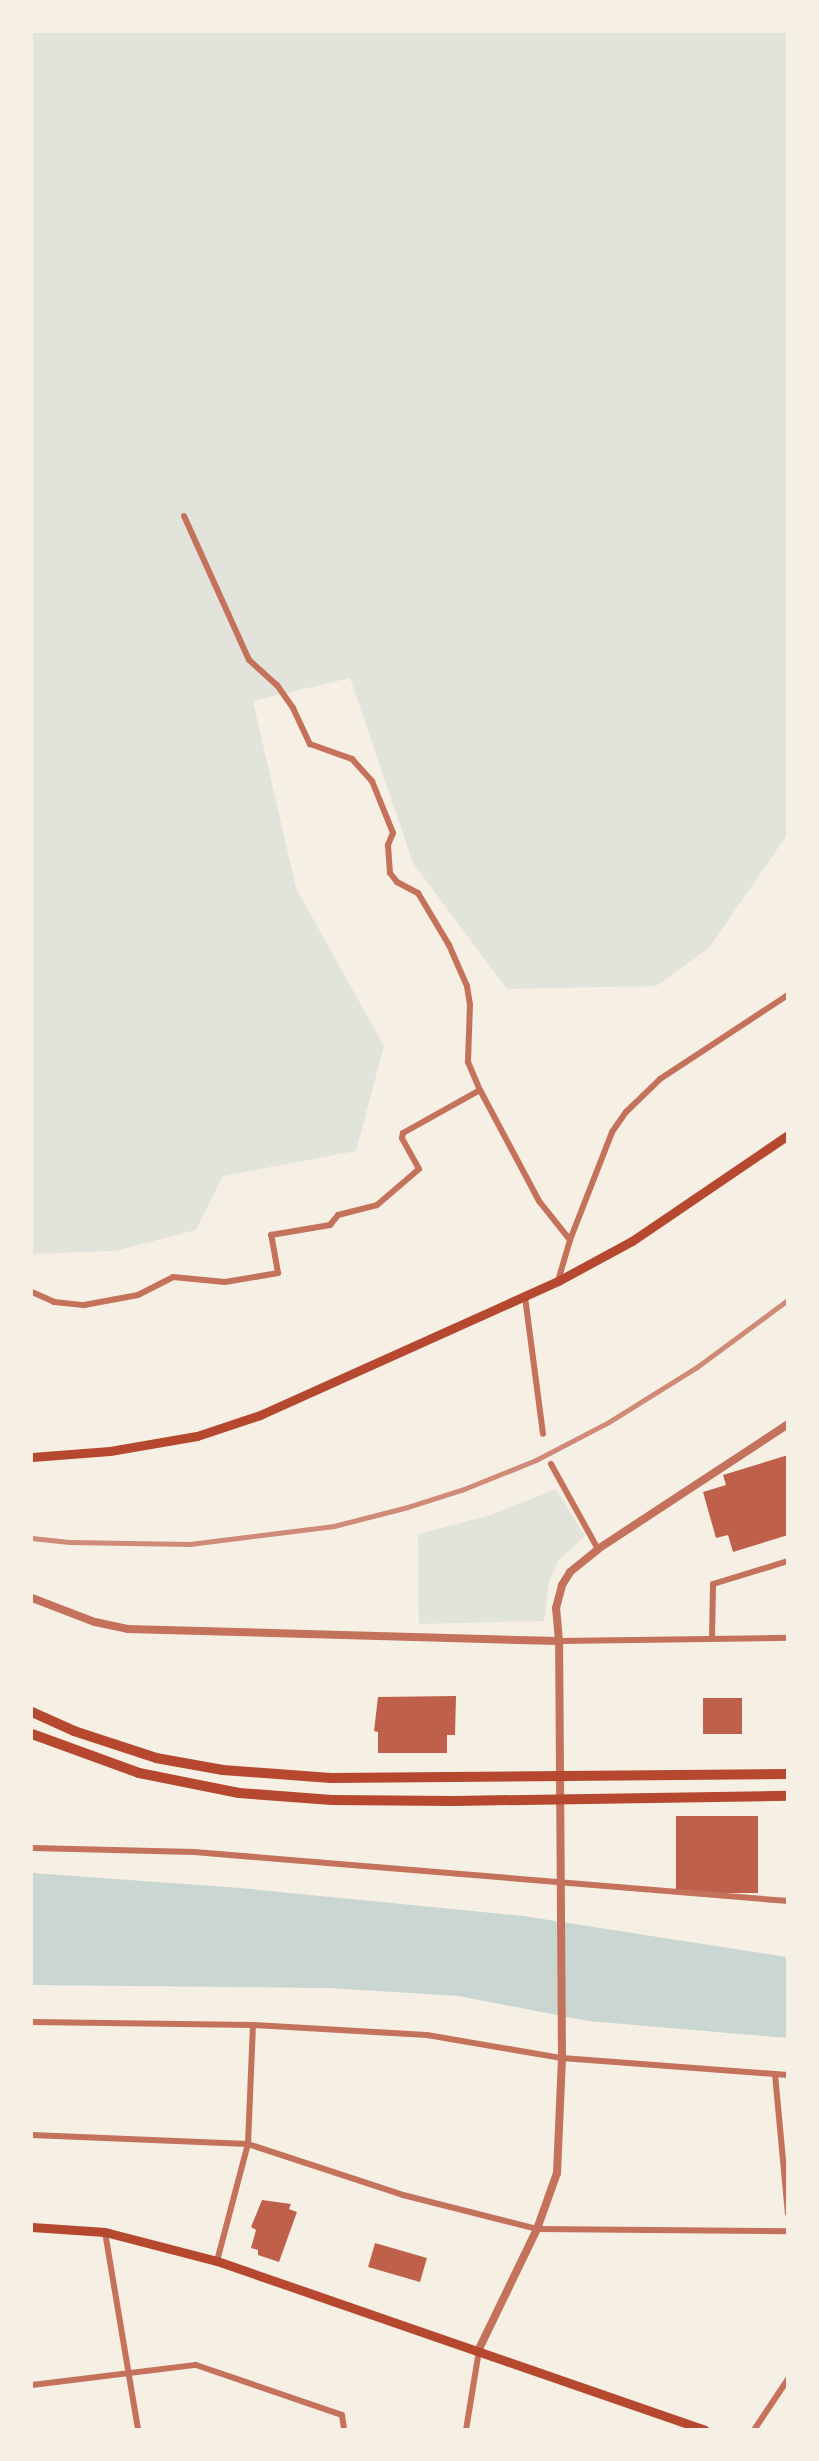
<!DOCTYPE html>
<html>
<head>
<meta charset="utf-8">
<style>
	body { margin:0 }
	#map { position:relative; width:819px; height:2461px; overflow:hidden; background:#f6efe4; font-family:"Archivo Narrow",sans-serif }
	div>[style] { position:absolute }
	.green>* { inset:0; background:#e2e4dc }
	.water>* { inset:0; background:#c9d6d2 }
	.building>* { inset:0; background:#bf614a; transform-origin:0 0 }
	.minor>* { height:6px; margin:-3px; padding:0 3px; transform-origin:3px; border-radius:3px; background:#c5725c }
	.tertiary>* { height:8px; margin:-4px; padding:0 4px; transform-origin:4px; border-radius:4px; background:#c5725c }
	.secondary>* { height:9px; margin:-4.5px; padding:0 4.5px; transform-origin:4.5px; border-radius:4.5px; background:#b5482f }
	.trunk>* { height:10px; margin:-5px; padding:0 5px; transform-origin:5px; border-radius:5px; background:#b5482f }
	.rail>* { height:4.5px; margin:-2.25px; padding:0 2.25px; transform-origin:2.25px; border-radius:2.25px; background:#cf8b77 }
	span { translate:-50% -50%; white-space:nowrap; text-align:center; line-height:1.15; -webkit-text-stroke:5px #f6efe4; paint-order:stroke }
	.frame { position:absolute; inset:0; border:33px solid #f6efe4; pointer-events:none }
</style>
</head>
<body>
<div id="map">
	<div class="green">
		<i style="clip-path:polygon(32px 32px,788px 32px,787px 835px,709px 948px,656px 986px,507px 989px,413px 863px,350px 678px,253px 701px,296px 888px,384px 1046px,356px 1151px,223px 1176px,196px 1230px,115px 1251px,32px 1254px)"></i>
		<i style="clip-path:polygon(556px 1489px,585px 1536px,558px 1561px,549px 1582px,544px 1621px,419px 1624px,418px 1534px,491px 1515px)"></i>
	</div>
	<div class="water">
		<i style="clip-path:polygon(32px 1873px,240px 1888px,523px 1916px,787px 1957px,787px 2038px,588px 2021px,459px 1996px,328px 1988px,32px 1985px)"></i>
	</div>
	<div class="building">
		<i style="clip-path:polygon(788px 1455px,788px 1535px,733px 1552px,728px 1535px,716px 1538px,703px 1492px,726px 1485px,723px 1475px)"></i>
		<i style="clip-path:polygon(456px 1696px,455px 1735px,447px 1735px,447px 1753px,378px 1753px,378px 1732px,374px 1731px,378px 1697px)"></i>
		<i style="left:703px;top:1698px;width:39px;height:36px"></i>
		<i style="left:758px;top:1816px;width:77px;height:82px;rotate:90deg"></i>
		<i style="clip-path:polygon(262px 2200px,291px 2204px,289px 2209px,297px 2212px,279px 2262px,258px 2255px,258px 2250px,251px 2248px,256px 2230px,251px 2227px)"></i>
		<i style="left:375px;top:2243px;width:54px;height:25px;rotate:16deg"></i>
	</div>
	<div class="minor">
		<i style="left:184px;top:516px;width:158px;rotate:65.7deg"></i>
		<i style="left:249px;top:660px;width:38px;rotate:42deg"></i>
		<i style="left:277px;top:685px;width:28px;rotate:55deg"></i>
		<i style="left:293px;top:708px;width:40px;rotate:65deg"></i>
		<i style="left:310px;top:744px;width:45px;rotate:19.7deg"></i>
		<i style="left:352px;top:759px;width:30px;rotate:48deg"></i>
		<i style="left:372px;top:781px;width:56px;rotate:68deg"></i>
		<i style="left:393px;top:833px;width:13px;rotate:113deg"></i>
		<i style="left:388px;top:845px;width:28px;rotate:86deg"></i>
		<i style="left:390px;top:873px;width:11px;rotate:52deg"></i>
		<i style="left:397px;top:882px;width:24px;rotate:28deg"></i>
		<i style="left:418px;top:893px;width:61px;rotate:59.2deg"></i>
		<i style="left:449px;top:945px;width:45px;rotate:66.3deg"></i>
		<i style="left:467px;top:986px;width:18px;rotate:81deg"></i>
		<i style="left:470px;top:1004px;width:58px;rotate:92deg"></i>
		<i style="left:468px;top:1062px;width:30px;rotate:67deg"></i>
		<i style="left:480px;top:1090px;width:126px;rotate:62deg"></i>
		<i style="left:539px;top:1201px;width:50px;rotate:51.5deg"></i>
		<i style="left:570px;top:1240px;width:43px;rotate:106.3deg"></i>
		<i style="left:570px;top:1240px;width:116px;rotate:-68.7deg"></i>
		<i style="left:612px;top:1132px;width:24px;rotate:-55deg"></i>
		<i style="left:626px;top:1112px;width:47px;rotate:-44.1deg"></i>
		<i style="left:660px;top:1079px;width:153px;rotate:-33.3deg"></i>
		<i style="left:32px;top:1292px;width:24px;rotate:24deg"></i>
		<i style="left:54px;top:1302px;width:30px;rotate:6deg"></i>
		<i style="left:84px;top:1305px;width:55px;rotate:-10.5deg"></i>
		<i style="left:138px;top:1295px;width:39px;rotate:-27deg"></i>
		<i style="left:173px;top:1277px;width:52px;rotate:5.5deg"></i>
		<i style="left:225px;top:1282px;width:54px;rotate:-9.6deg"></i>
		<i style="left:278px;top:1273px;width:39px;rotate:-100deg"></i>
		<i style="left:271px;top:1235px;width:60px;rotate:-9.6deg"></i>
		<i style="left:330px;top:1225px;width:13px;rotate:-51deg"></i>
		<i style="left:338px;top:1215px;width:40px;rotate:-14.4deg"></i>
		<i style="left:377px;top:1205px;width:55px;rotate:-40.6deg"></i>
		<i style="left:419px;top:1169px;width:35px;rotate:-119deg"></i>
		<i style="left:402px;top:1138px;width:5px;rotate:-79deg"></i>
		<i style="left:403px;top:1133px;width:88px;rotate:-29.2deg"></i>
		<i style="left:525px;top:1297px;width:138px;rotate:82.5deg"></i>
		<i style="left:551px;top:1464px;width:97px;rotate:61.1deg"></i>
		<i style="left:712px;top:1638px;width:54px;rotate:-88.9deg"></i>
		<i style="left:713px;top:1584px;width:78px;rotate:-17deg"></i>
		<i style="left:559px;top:1641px;width:229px;rotate:-0.8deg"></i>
		<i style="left:32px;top:1848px;width:162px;rotate:1.4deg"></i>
		<i style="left:194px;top:1852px;width:596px;rotate:4.72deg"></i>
		<i style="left:32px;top:2022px;width:221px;rotate:0.8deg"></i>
		<i style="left:253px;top:2025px;width:174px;rotate:3.3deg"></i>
		<i style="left:427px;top:2035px;width:137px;rotate:9.7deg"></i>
		<i style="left:562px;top:2058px;width:227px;rotate:4.3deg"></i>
		<i style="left:775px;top:2074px;width:140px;rotate:84.7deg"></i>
		<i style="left:32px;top:2135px;width:216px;rotate:2.4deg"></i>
		<i style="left:248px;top:2144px;width:163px;rotate:18.2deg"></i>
		<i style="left:403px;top:2195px;width:138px;rotate:14.2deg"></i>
		<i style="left:537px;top:2229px;width:251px;rotate:0.5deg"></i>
		<i style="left:105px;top:2232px;width:201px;rotate:80.5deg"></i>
		<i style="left:217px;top:2261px;width:121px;rotate:-75.2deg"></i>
		<i style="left:248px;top:2144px;width:119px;rotate:-87.6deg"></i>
		<i style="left:32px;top:2385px;width:165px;rotate:-7deg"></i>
		<i style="left:196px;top:2365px;width:154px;rotate:18.9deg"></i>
		<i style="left:342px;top:2415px;width:15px;rotate:82deg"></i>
		<i style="left:466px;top:2430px;width:80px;rotate:-80.7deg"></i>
		<i style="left:754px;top:2430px;width:61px;rotate:-56.3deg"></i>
	</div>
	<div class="tertiary">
		<i style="left:32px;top:1598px;width:67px;rotate:20.9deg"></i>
		<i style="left:95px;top:1622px;width:33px;rotate:12deg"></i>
		<i style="left:127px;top:1629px;width:432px;rotate:1.6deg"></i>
		<i style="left:479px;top:2349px;width:133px;rotate:-64.2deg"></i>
		<i style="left:537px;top:2229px;width:59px;rotate:-70.3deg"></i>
		<i style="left:557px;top:2173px;width:115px;rotate:-87.5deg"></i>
		<i style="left:562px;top:2058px;width:417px;rotate:-90.4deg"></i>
		<i style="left:559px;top:1641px;width:33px;rotate:-95deg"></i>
		<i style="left:556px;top:1608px;width:24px;rotate:-75deg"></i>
		<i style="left:562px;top:1585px;width:15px;rotate:-58deg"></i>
		<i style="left:570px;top:1572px;width:36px;rotate:-39deg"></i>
		<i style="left:598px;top:1549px;width:227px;rotate:-33.3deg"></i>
	</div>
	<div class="secondary">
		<i style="left:32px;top:1457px;width:78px;rotate:-4.4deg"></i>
		<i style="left:110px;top:1451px;width:88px;rotate:-9.8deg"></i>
		<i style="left:197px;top:1436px;width:66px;rotate:-18.4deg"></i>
		<i style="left:260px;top:1415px;width:327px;rotate:-24.2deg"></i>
		<i style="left:558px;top:1281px;width:84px;rotate:-28.4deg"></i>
		<i style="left:632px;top:1241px;width:189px;rotate:-34.2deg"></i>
		<i style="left:32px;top:2227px;width:73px;rotate:3.9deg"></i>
		<i style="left:105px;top:2232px;width:116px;rotate:14.5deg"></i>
		<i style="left:217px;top:2261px;width:516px;rotate:19.1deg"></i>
	</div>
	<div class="trunk">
		<i style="left:32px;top:1712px;width:46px;rotate:24.3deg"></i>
		<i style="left:74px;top:1731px;width:86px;rotate:18.2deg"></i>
		<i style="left:156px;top:1758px;width:68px;rotate:10.2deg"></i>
		<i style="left:223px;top:1770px;width:108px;rotate:4.2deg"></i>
		<i style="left:331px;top:1778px;width:457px;rotate:-0.5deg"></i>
		<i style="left:32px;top:1734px;width:114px;rotate:20deg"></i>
		<i style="left:139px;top:1773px;width:102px;rotate:11.3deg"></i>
		<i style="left:239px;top:1793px;width:93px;rotate:4.3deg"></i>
		<i style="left:332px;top:1800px;width:122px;rotate:0.5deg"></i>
		<i style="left:454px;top:1801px;width:334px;rotate:-0.9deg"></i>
	</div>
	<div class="rail">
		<i style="left:32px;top:1538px;width:37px;rotate:6deg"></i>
		<i style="left:69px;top:1542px;width:121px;rotate:0.9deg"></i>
		<i style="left:190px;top:1544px;width:145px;rotate:-7.1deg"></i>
		<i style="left:334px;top:1526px;width:76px;rotate:-14.4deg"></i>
		<i style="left:408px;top:1507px;width:59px;rotate:-17.8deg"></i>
		<i style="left:464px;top:1489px;width:78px;rotate:-21.9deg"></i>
		<i style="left:536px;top:1460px;width:82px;rotate:-27.5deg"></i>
		<i style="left:609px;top:1422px;width:104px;rotate:-32deg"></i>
		<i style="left:697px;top:1367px;width:113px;rotate:-36.4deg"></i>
	</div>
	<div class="frame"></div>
</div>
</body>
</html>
